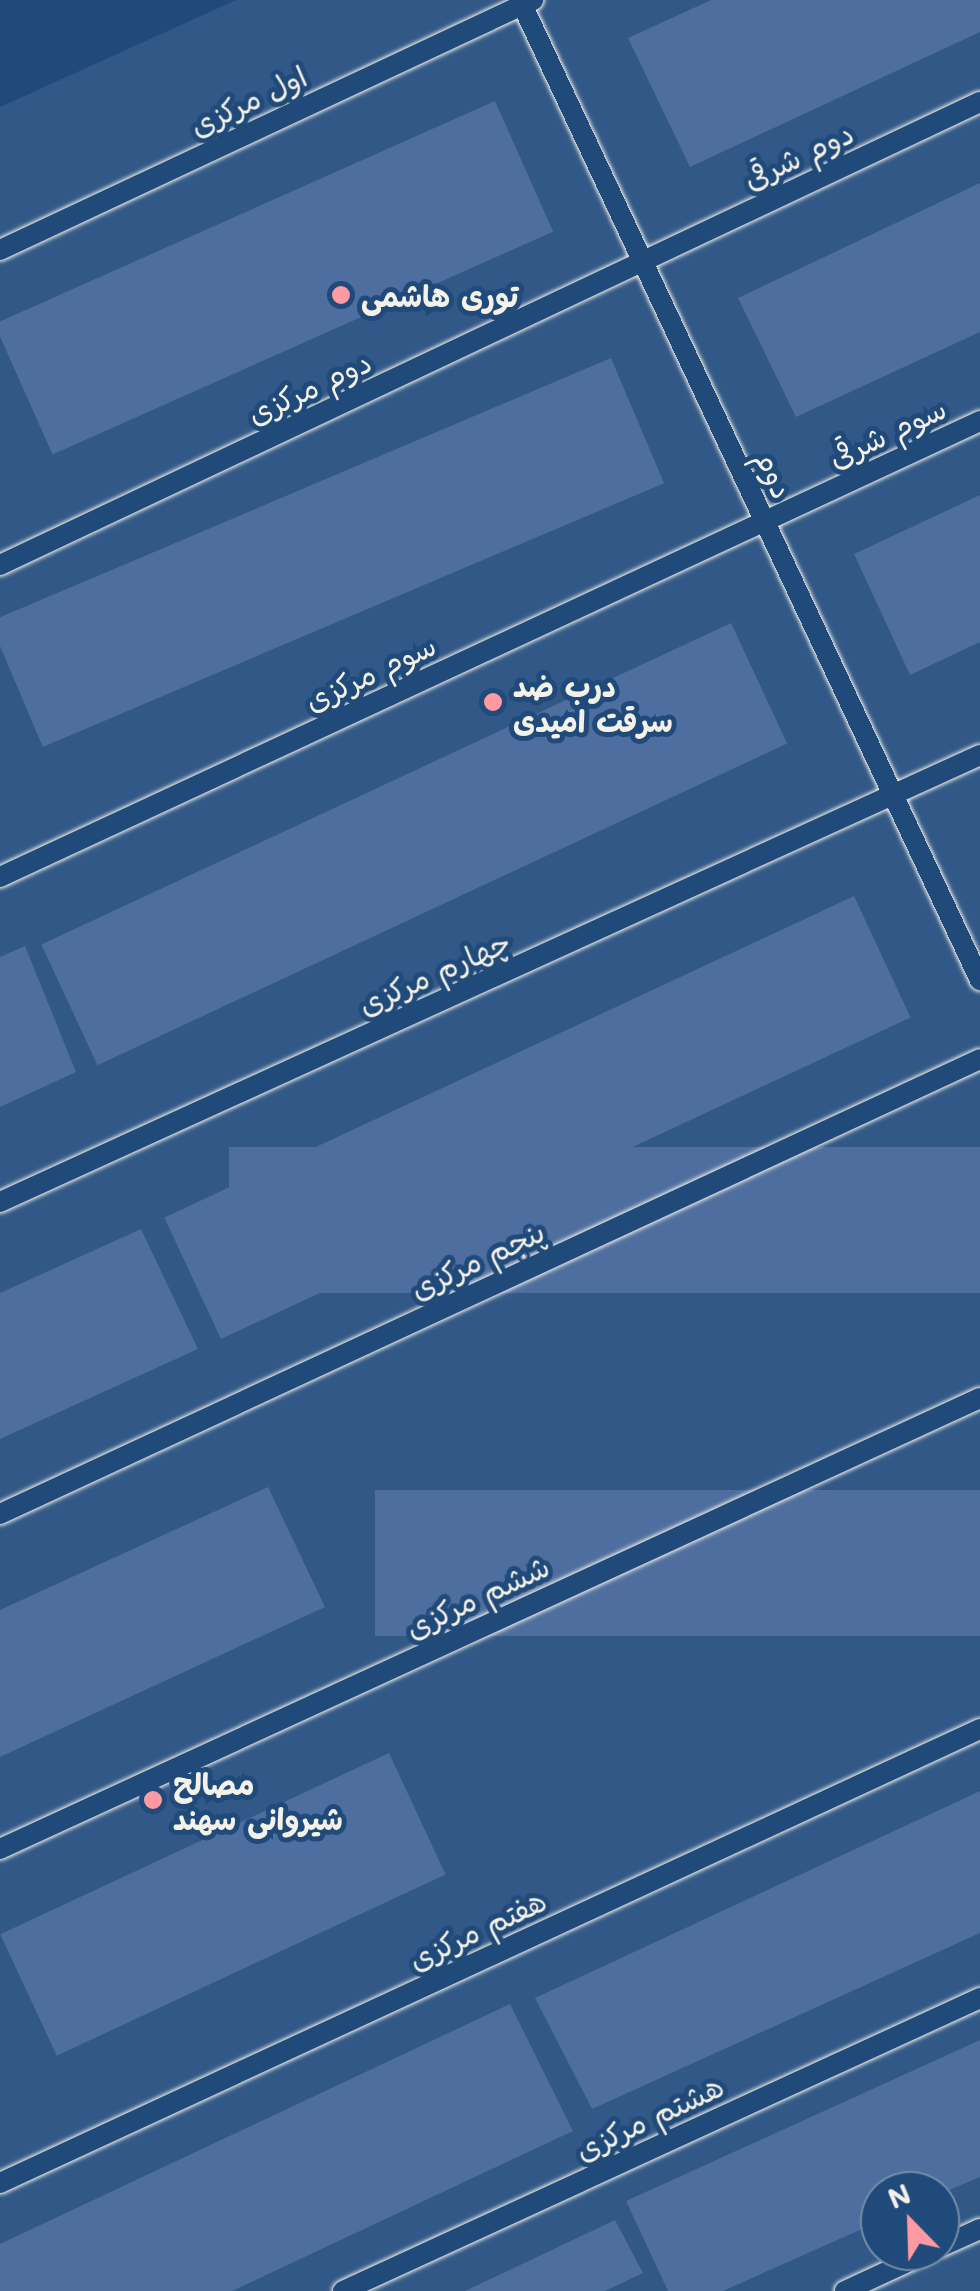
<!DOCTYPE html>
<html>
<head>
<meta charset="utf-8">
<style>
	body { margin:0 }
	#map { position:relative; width:980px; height:2291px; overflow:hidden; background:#1f4a7a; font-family:Mali,"Playpen Sans Arabic",sans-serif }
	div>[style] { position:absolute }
	.built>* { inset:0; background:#315887 }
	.building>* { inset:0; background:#4d6e9e; transform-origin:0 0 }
	.roads { filter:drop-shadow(0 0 2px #f4f1e8) drop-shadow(0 0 2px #f4f1e8) }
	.service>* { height:20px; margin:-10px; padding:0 10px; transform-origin:10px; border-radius:10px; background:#1f4a7a }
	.dots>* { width:28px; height:28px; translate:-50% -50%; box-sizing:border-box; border:5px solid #1f4a7a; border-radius:50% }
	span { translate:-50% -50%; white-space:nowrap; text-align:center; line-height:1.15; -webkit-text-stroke:10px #1f4a7a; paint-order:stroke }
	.street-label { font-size:30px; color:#f4f1e8 }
	.poi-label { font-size:30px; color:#f4f1e8; font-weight:700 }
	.left { translate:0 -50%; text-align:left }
	.north { position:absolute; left:860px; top:2171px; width:100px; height:100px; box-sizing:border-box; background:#1f4a7a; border:2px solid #748da6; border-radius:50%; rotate:337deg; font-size:28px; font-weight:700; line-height:40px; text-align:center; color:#f4f1e8 }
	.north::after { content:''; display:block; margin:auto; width:35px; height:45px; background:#ff9aa2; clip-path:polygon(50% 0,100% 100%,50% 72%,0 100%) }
</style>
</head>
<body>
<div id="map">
	<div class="built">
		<i style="clip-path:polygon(evenodd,236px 0,980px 0,980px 2291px,0 2291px,0 107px,236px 0,880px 2191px,940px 2191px,940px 2251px,880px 2251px,880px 2191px)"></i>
	</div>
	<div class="building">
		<i style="clip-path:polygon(711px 0,980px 0,980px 32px,690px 167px,628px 38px)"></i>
		<i style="left:495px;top:101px;width:143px;height:548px;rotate:66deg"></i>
		<i style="clip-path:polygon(980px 183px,980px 332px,796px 417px,738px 298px)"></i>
		<i style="left:611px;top:358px;width:136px;height:675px;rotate:67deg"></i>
		<i style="clip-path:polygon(980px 495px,980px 642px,910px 675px,854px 554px)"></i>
		<i style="left:731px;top:623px;width:133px;height:761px;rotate:65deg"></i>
		<i style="left:854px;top:896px;width:134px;height:761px;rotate:65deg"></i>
		<i style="clip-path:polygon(25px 946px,76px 1072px,0 1107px,0 957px)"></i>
		<i style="left:980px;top:1147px;width:146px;height:751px;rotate:90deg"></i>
		<i style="clip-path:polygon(141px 1229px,198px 1349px,0 1439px,0 1293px)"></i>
		<i style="clip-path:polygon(268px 1487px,325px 1607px,0 1757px,0 1610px)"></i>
		<i style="left:980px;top:1490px;width:146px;height:605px;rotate:90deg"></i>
		<i style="left:389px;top:1753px;width:134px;height:429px;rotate:65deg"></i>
		<i style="clip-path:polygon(980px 1791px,980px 1933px,592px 2109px,535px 1998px)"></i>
		<i style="clip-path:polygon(510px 2004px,573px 2131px,232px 2291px,0 2291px,0 2244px)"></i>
		<i style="clip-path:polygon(980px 2040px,980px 2177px,940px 2194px,880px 2191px,880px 2221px,723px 2291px,668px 2291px,626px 2201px)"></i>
		<i style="clip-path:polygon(615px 2220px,643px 2273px,605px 2291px,465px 2291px)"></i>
	</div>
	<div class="roads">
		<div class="service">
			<i style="left:520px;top:0;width:1083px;rotate:64.86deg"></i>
			<i style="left:0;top:250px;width:589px;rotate:-25.13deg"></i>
			<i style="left:0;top:565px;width:1084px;rotate:-25.29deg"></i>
			<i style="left:0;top:877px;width:1081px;rotate:-24.95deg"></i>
			<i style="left:0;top:1202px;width:1077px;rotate:-24.52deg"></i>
			<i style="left:0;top:1514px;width:1080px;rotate:-24.9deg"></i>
			<i style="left:0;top:1849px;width:1079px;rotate:-24.71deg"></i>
			<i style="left:0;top:2183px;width:1080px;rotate:-24.86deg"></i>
			<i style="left:940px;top:2247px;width:44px;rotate:-24.2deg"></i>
			<i style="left:343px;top:2291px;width:701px;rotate:-24.7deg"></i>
			<i style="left:845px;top:2291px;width:95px;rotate:-24.9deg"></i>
		</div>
	</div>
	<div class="dots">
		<i style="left:341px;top:295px;background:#ff9aa2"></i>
		<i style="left:493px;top:702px;background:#ff9aa2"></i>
		<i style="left:153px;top:1800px;background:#ff9aa2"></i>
	</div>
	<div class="street-label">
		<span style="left:248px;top:100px;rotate:-25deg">اول مرکزی</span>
		<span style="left:798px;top:155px;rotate:-25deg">دوم شرقی</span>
		<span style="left:309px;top:387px;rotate:-25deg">دوم مرکزی</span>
		<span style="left:887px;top:432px;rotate:-25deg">سوم شرقی</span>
		<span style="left:775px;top:474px;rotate:65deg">دوم</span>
		<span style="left:370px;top:672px;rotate:-25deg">سوم مرکزی</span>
		<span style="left:434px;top:972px;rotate:-24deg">چهارم مرکزی</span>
		<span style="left:477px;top:1259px;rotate:-25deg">پنجم مرکزی</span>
		<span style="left:477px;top:1596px;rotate:-25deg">ششم مرکزی</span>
		<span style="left:477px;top:1929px;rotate:-25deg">هفتم مرکزی</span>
		<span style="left:649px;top:2117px;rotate:-25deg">هشتم مرکزی</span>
	</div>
	<div class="poi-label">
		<span class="left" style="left:361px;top:295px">توری هاشمی</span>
		<span class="left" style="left:513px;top:702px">درب ضد<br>سرقت امیدی</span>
		<span class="left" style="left:173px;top:1800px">مصالح<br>شیروانی سهند</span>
	</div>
	<div class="north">N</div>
</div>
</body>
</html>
